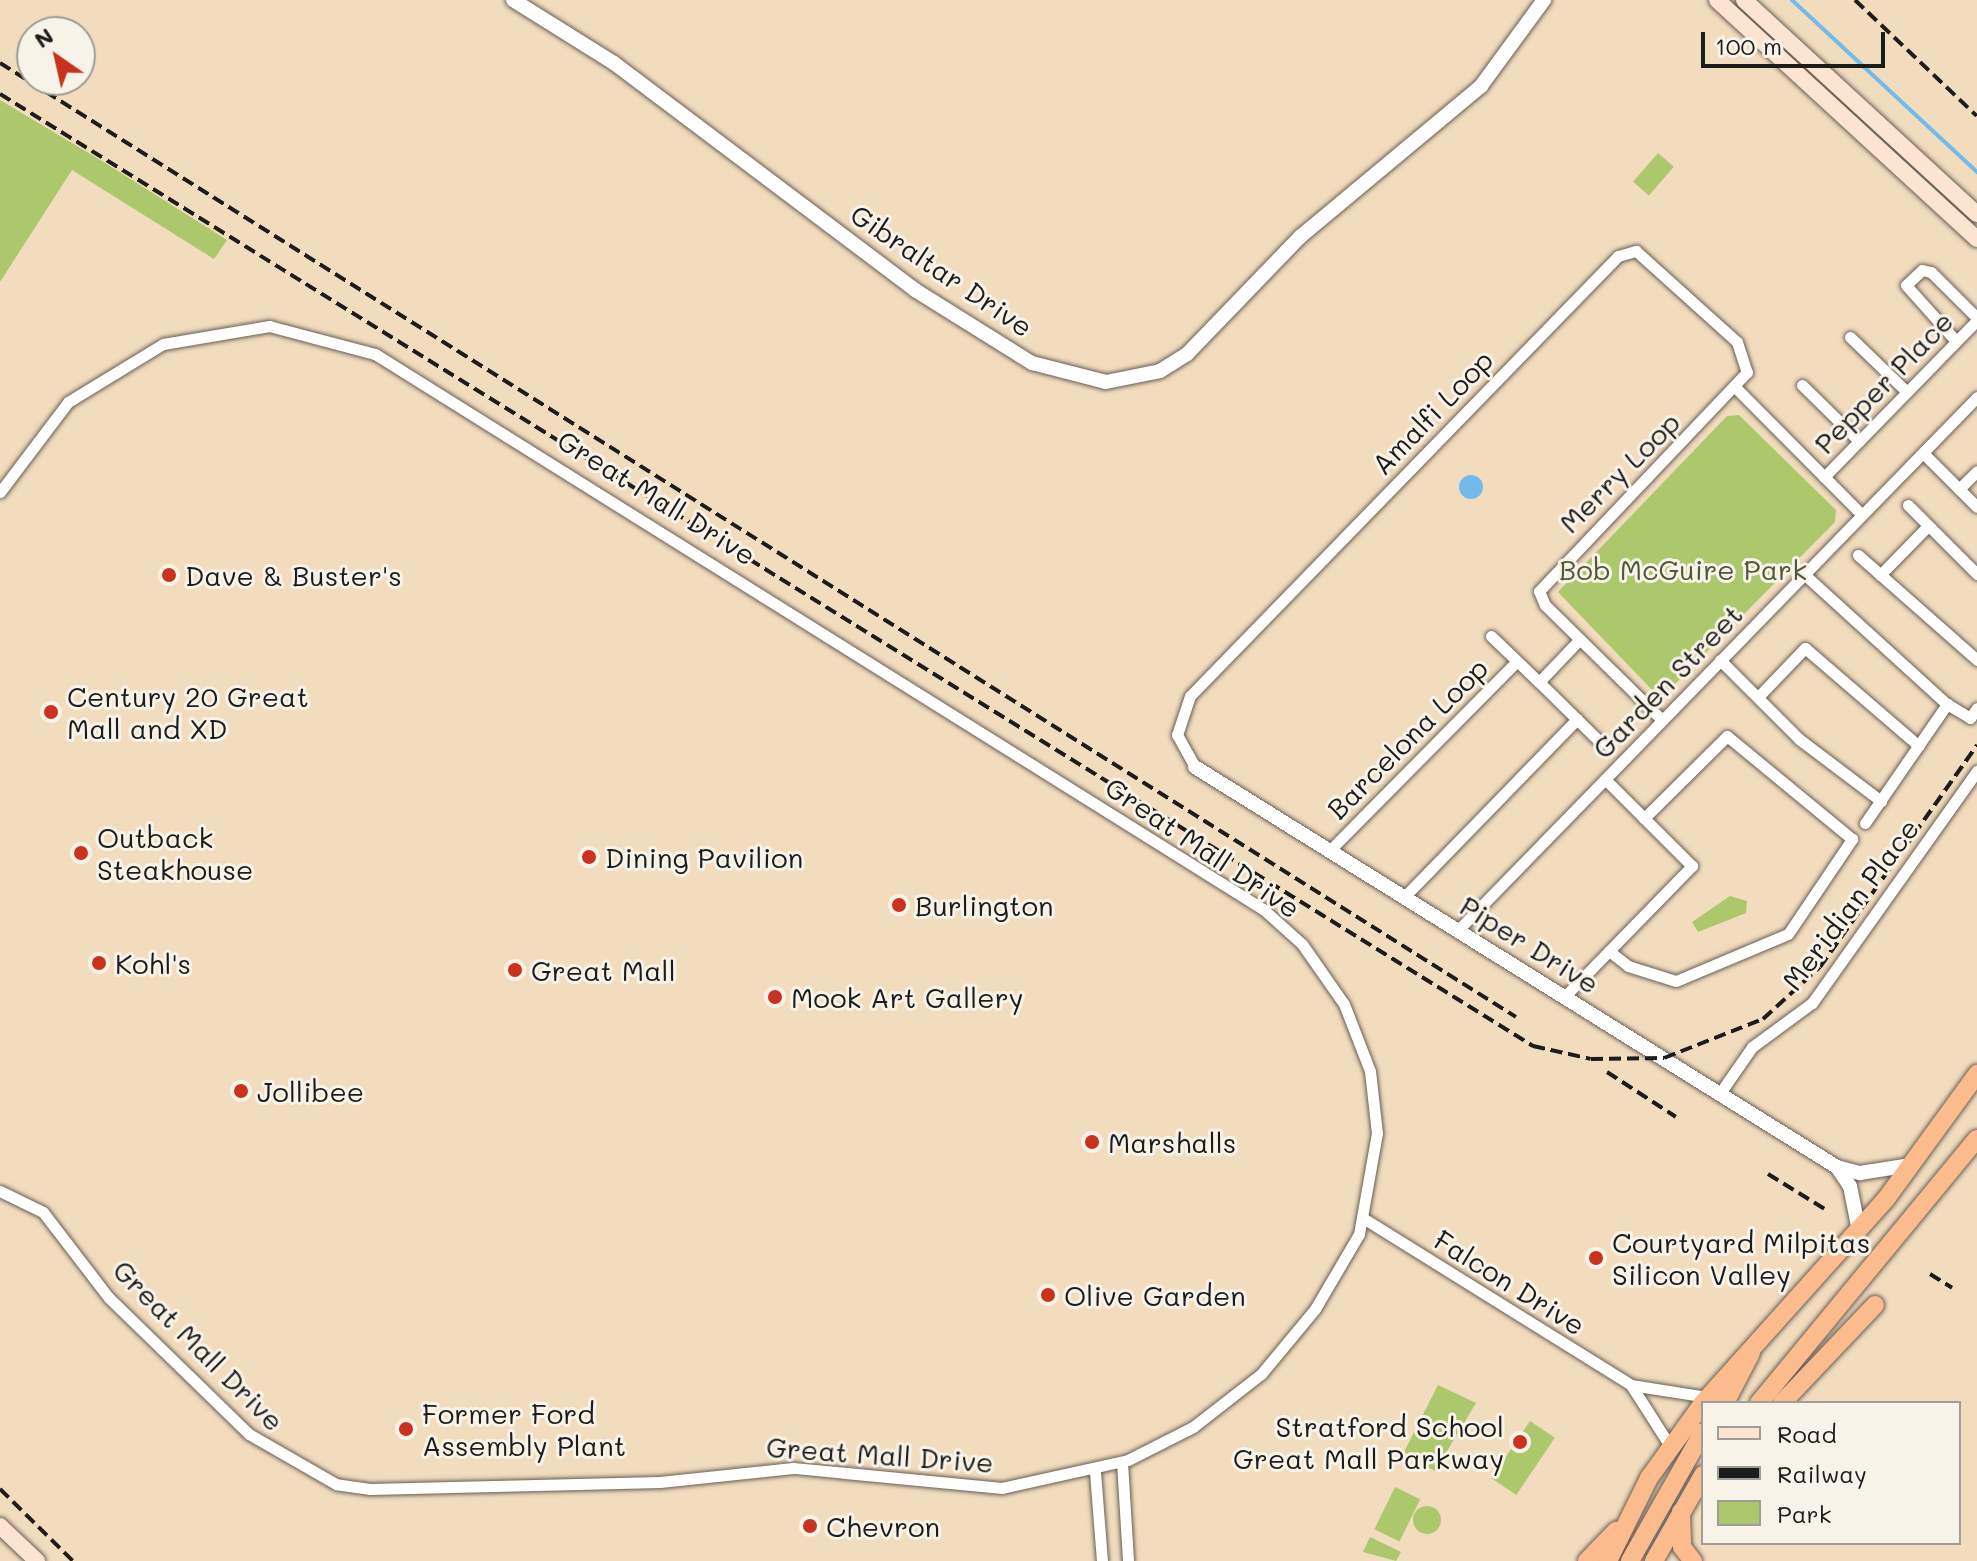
<!DOCTYPE html>
<html>
<head>
<meta charset="utf-8">
<style>
	body { margin:0 }
	#map { position:relative; width:1977px; height:1561px; overflow:hidden; background:#f2dcbe; font-family:Mali,sans-serif }
	div>[style] { position:absolute }
	.green>* { inset:0; background:#adc76d; transform-origin:0 0 }
	.round { border-radius:50% }
	.water>* { inset:0; background:#72baea }
	.stream>* { height:4px; margin:-2px; padding:0 2px; transform-origin:2px; border-radius:2px; background:#72baea }
	.roads { filter:drop-shadow(0 0 2px #675f55) drop-shadow(0 0 2px #675f55) }
	.minor>* { height:11px; margin:-5.5px; padding:0 5.5px; transform-origin:5.5px; border-radius:5.5px; background:#fff }
	.tertiary>* { height:14px; margin:-7px; padding:0 7px; transform-origin:7px; border-radius:7px; background:#fff }
	.secondary>* { height:16px; margin:-8px; padding:0 8px; transform-origin:8px; border-radius:8px; background:#fde4d1 }
	.trunk>* { height:18px; margin:-9px; padding:0 9px; transform-origin:9px; border-radius:9px; background:#fbbb8c }
	.rail>* { height:4px; margin-top:-2px; transform-origin:0; background:repeating-linear-gradient(90deg,#1c1c1c 0 12px,transparent 0 18px) }
	.dots>* { width:22px; height:22px; translate:-50% -50%; box-sizing:border-box; border:4px solid #f7f3e8; border-radius:50% }
	span { translate:-50% -50%; white-space:nowrap; text-align:center; line-height:1.15; -webkit-text-stroke:6px #f7f3e8; paint-order:stroke }
	.street-label { font-size:28px; color:#1c1c1c }
	.park-label { font-size:28px; color:#4f5838 }
	.poi-label { font-size:28px; color:#1c1c1c }
	.left { translate:0 -50%; text-align:left }
	.right { translate:-100% -50%; text-align:right }
	.legend { position:absolute; left:1701px; top:1401px; width:260px; height:144px; box-sizing:border-box; background:#f7f3e8; border:2px solid #9f9d96; margin:0; padding:10px 14px; list-style:none; font-size:24px; color:#1c1c1c }
	.legend li { display:flex; align-items:center; gap:16px; height:40px }
	.legend b { width:40px; border:2px solid #9f9d96 }
	.north { position:absolute; left:16px; top:16px; width:80px; height:80px; box-sizing:border-box; background:#f7f3e8; border:2px solid #9f9d96; border-radius:50%; rotate:326deg; font-size:22px; font-weight:700; line-height:32px; text-align:center; color:#1c1c1c }
	.north::after { content:''; display:block; margin:auto; width:28px; height:36px; background:#c8321e; clip-path:polygon(50% 0,100% 100%,50% 72%,0 100%) }
	.scale { position:absolute; left:1701px; top:32px; width:184px; height:36px; box-sizing:border-box; border:4px solid #1c1c1c; border-top:0; padding-left:10px; font-size:24px; line-height:28px; white-space:nowrap; color:#1c1c1c; -webkit-text-stroke:6px #f7f3e8; paint-order:stroke }
</style>
</head>
<body>
<div id="map">
	<div class="green">
		<i style="clip-path:polygon(0 100px,102px 161px,227px 240px,214px 259px,72px 170px,0 282px)"></i>
		<i style="left:1658px;top:153px;width:21px;height:38px;rotate:41deg"></i>
		<i style="clip-path:polygon(1739px 415px,1836px 510px,1835px 522px,1665px 694px,1655px 693px,1558px 592px,1727px 416px)"></i>
		<i style="clip-path:polygon(1730px 896px,1747px 901px,1746px 913px,1698px 932px,1692px 922px)"></i>
		<i style="clip-path:polygon(1438px 1385px,1476px 1403px,1435px 1471px,1403px 1454px)"></i>
		<i style="left:1530px;top:1421px;width:30px;height:69px;rotate:34deg"></i>
		<i style="left:1395px;top:1487px;width:28px;height:47px;rotate:26deg"></i>
		<i class="round" style="left:1413px;top:1506px;width:28px;height:28px"></i>
		<i style="clip-path:polygon(1370px 1537px,1401px 1552px,1396px 1561px,1363px 1552px)"></i>
	</div>
	<div class="water">
		<i class="round" style="left:1459px;top:475px;width:24px;height:24px"></i>
	</div>
	<div class="stream">
		<i style="left:1792px;top:0;width:253px;rotate:42.9deg"></i>
	</div>
	<div class="roads">
		<div class="minor">
			<i style="left:1850px;top:337px;width:79px;rotate:44deg"></i>
			<i style="left:1956px;top:341px;width:75px;rotate:-131.8deg"></i>
			<i style="left:1906px;top:285px;width:22px;rotate:-43deg"></i>
			<i style="left:1922px;top:270px;width:9px;rotate:13deg"></i>
			<i style="left:1931px;top:272px;width:65px;rotate:45deg"></i>
			<i style="left:1802px;top:385px;width:80px;rotate:44.5deg"></i>
			<i style="left:1737px;top:389px;width:177px;rotate:45.2deg"></i>
			<i style="left:1923px;top:453px;width:76px;rotate:45deg"></i>
			<i style="left:1824px;top:477px;width:219px;rotate:-45.7deg"></i>
			<i style="left:1959px;top:489px;width:25px;rotate:-45deg"></i>
			<i style="left:0;top:492px;width:113px;rotate:-52.9deg"></i>
			<i style="left:68px;top:402px;width:111px;rotate:-31.4deg"></i>
			<i style="left:163px;top:344px;width:108px;rotate:-9.6deg"></i>
			<i style="left:269px;top:326px;width:110px;rotate:14.8deg"></i>
			<i style="left:375px;top:354px;width:1047px;rotate:32.01deg"></i>
			<i style="left:1263px;top:909px;width:52px;rotate:41.9deg"></i>
			<i style="left:1302px;top:944px;width:73px;rotate:55deg"></i>
			<i style="left:1344px;top:1004px;width:72px;rotate:68.8deg"></i>
			<i style="left:1370px;top:1071px;width:62px;rotate:83.6deg"></i>
			<i style="left:1377px;top:1133px;width:103px;rotate:100.1deg"></i>
			<i style="left:1359px;top:1234px;width:87px;rotate:120.4deg"></i>
			<i style="left:1315px;top:1309px;width:85px;rotate:129.7deg"></i>
			<i style="left:1261px;top:1374px;width:86px;rotate:142.1deg"></i>
			<i style="left:1193px;top:1427px;width:73px;rotate:153.1deg"></i>
			<i style="left:1128px;top:1460px;width:129px;rotate:167.5deg"></i>
			<i style="left:1002px;top:1488px;width:210px;rotate:-174.5deg"></i>
			<i style="left:793px;top:1468px;width:134px;rotate:174deg"></i>
			<i style="left:660px;top:1482px;width:290px;rotate:178.6deg"></i>
			<i style="left:370px;top:1489px;width:34px;rotate:-172deg"></i>
			<i style="left:336px;top:1484px;width:100px;rotate:-150.1deg"></i>
			<i style="left:249px;top:1434px;width:195px;rotate:-135.8deg"></i>
			<i style="left:109px;top:1298px;width:108px;rotate:-127.5deg"></i>
			<i style="left:43px;top:1212px;width:48px;rotate:-154deg"></i>
			<i style="left:1908px;top:505px;width:98px;rotate:45deg"></i>
			<i style="left:1858px;top:555px;width:159px;rotate:41.4deg"></i>
			<i style="left:1805px;top:575px;width:192px;rotate:42.3deg"></i>
			<i style="left:1947px;top:704px;width:27px;rotate:31deg"></i>
			<i style="left:1970px;top:718px;width:12px;rotate:-55deg"></i>
			<i style="left:1880px;top:575px;width:69px;rotate:-45.6deg"></i>
			<i style="left:1491px;top:636px;width:66px;rotate:43.8deg"></i>
			<i style="left:1579px;top:640px;width:58px;rotate:133.6deg"></i>
			<i style="left:1539px;top:682px;width:87px;rotate:44.5deg"></i>
			<i style="left:1720px;top:660px;width:112px;rotate:45deg"></i>
			<i style="left:1799px;top:739px;width:103px;rotate:37.1deg"></i>
			<i style="left:1758px;top:697px;width:68px;rotate:-46.2deg"></i>
			<i style="left:1805px;top:648px;width:150px;rotate:40.7deg"></i>
			<i style="left:1195px;top:767px;width:37px;rotate:-119deg"></i>
			<i style="left:1177px;top:735px;width:41px;rotate:-71.6deg"></i>
			<i style="left:1190px;top:696px;width:614px;rotate:-45.79deg"></i>
			<i style="left:1618px;top:256px;width:19px;rotate:-16deg"></i>
			<i style="left:1636px;top:251px;width:136px;rotate:42deg"></i>
			<i style="left:1737px;top:342px;width:32px;rotate:72deg"></i>
			<i style="left:1747px;top:372px;width:302px;rotate:133.5deg"></i>
			<i style="left:1539px;top:591px;width:15px;rotate:67deg"></i>
			<i style="left:1545px;top:605px;width:164px;rotate:44.5deg"></i>
			<i style="left:1865px;top:823px;width:145px;rotate:-55.4deg"></i>
			<i style="left:1331px;top:849px;width:264px;rotate:-45.3deg"></i>
			<i style="left:1405px;top:896px;width:247px;rotate:-45.8deg"></i>
			<i style="left:1458px;top:930px;width:744px;rotate:-45.76deg"></i>
			<i style="left:1609px;top:951px;width:24px;rotate:38deg"></i>
			<i style="left:1628px;top:966px;width:50px;rotate:17.4deg"></i>
			<i style="left:1676px;top:981px;width:121px;rotate:-22.8deg"></i>
			<i style="left:1788px;top:934px;width:115px;rotate:-56deg"></i>
			<i style="left:1852px;top:839px;width:162px;rotate:-140.5deg"></i>
			<i style="left:1727px;top:736px;width:117px;rotate:135.3deg"></i>
			<i style="left:1565px;top:996px;width:182px;rotate:-45.7deg"></i>
			<i style="left:1692px;top:866px;width:123px;rotate:-135deg"></i>
			<i style="left:1720px;top:1093px;width:56px;rotate:-55.2deg"></i>
			<i style="left:1752px;top:1047px;width:74px;rotate:-36.3deg"></i>
			<i style="left:1812px;top:1003px;width:285px;rotate:-54.6deg"></i>
			<i style="left:1363px;top:1218px;width:316px;rotate:31.9deg"></i>
			<i style="left:1631px;top:1385px;width:78px;rotate:8.9deg"></i>
			<i style="left:1631px;top:1385px;width:72px;rotate:57.4deg"></i>
			<i style="left:1122px;top:1462px;width:99px;rotate:86.5deg"></i>
			<i style="left:1095px;top:1472px;width:89px;rotate:85.5deg"></i>
		</div>
		<div class="tertiary">
			<i style="left:513px;top:0;width:119px;rotate:32deg"></i>
			<i style="left:614px;top:63px;width:377px;rotate:37deg"></i>
			<i style="left:915px;top:290px;width:138px;rotate:32deg"></i>
			<i style="left:1032px;top:363px;width:76px;rotate:14.4deg"></i>
			<i style="left:1106px;top:382px;width:55px;rotate:-11.5deg"></i>
			<i style="left:1160px;top:371px;width:32px;rotate:-32deg"></i>
			<i style="left:1187px;top:354px;width:163px;rotate:-46deg"></i>
			<i style="left:1300px;top:237px;width:236px;rotate:-39.8deg"></i>
			<i style="left:1481px;top:86px;width:107px;rotate:-53.8deg"></i>
			<i style="left:1195px;top:767px;width:756px;rotate:31.93deg"></i>
			<i style="left:1837px;top:1167px;width:24px;rotate:15deg"></i>
			<i style="left:1860px;top:1173px;width:52px;rotate:-8.9deg"></i>
			<i style="left:1837px;top:1167px;width:23px;rotate:56deg"></i>
			<i style="left:1850px;top:1186px;width:46px;rotate:78.7deg"></i>
		</div>
		<div class="secondary">
			<i style="left:1717px;top:0;width:353px;rotate:42.6deg"></i>
			<i style="left:1744px;top:0;width:316px;rotate:42.6deg"></i>
			<i style="left:0;top:1526px;width:51px;rotate:43.4deg"></i>
		</div>
		<div class="trunk">
			<i style="left:1703px;top:1403px;width:274px;rotate:-48.1deg"></i>
			<i style="left:1886px;top:1199px;width:155px;rotate:-53.9deg"></i>
			<i style="left:1725px;top:1403px;width:56px;rotate:-62.5deg"></i>
			<i style="left:1759px;top:1403px;width:342px;rotate:-50.5deg"></i>
			<i style="left:1782px;top:1403px;width:135px;rotate:-46.5deg"></i>
			<i style="left:1681px;top:1512px;width:35px;rotate:88deg"></i>
			<i style="left:1682px;top:1547px;width:18px;rotate:52deg"></i>
			<i style="left:1587px;top:1561px;width:42px;rotate:-46deg"></i>
			<i style="left:1608px;top:1561px;width:93px;rotate:-63.7deg"></i>
			<i style="left:1649px;top:1478px;width:92px;rotate:-54.2deg"></i>
			<i style="left:1630px;top:1561px;width:148px;rotate:-60.5deg"></i>
			<i style="left:1654px;top:1561px;width:99px;rotate:-60.3deg"></i>
		</div>
	</div>
	<div class="rail">
		<i style="left:1855px;top:0;width:168px;rotate:43.6deg"></i>
		<i style="left:0;top:63px;width:1791px;rotate:32.18deg"></i>
		<i style="left:0;top:94px;width:1805px;rotate:31.84deg"></i>
		<i style="left:1533px;top:1046px;width:59px;rotate:12.6deg"></i>
		<i style="left:1591px;top:1059px;width:73px;rotate:-0.8deg"></i>
		<i style="left:1664px;top:1058px;width:106px;rotate:-21.5deg"></i>
		<i style="left:1763px;top:1019px;width:77px;rotate:-42.4deg"></i>
		<i style="left:1820px;top:967px;width:272px;rotate:-54.7deg"></i>
		<i style="left:1607px;top:1072px;width:82px;rotate:33.1deg"></i>
		<i style="left:1768px;top:1174px;width:70px;rotate:31.7deg"></i>
		<i style="left:1930px;top:1274px;width:26px;rotate:32deg"></i>
		<i style="left:0;top:1489px;width:103px;rotate:44.6deg"></i>
	</div>
	<div class="dots">
		<i style="left:169px;top:575px;background:#c8321e"></i>
		<i style="left:51px;top:712px;background:#c8321e"></i>
		<i style="left:81px;top:853px;background:#c8321e"></i>
		<i style="left:589px;top:857px;background:#c8321e"></i>
		<i style="left:899px;top:905px;background:#c8321e"></i>
		<i style="left:99px;top:963px;background:#c8321e"></i>
		<i style="left:515px;top:970px;background:#c8321e"></i>
		<i style="left:775px;top:997px;background:#c8321e"></i>
		<i style="left:241px;top:1091px;background:#c8321e"></i>
		<i style="left:1092px;top:1142px;background:#c8321e"></i>
		<i style="left:1596px;top:1258px;background:#c8321e"></i>
		<i style="left:1048px;top:1295px;background:#c8321e"></i>
		<i style="left:406px;top:1429px;background:#c8321e"></i>
		<i style="left:1520px;top:1442px;background:#c8321e"></i>
		<i style="left:810px;top:1526px;background:#c8321e"></i>
	</div>
	<div class="street-label">
		<span style="left:942px;top:270px;rotate:34deg">Gibraltar Drive</span>
		<span style="left:1883px;top:382px;rotate:-46deg">Pepper Place</span>
		<span style="left:1432px;top:412px;rotate:-46deg">Amalfi Loop</span>
		<span style="left:1619px;top:472px;rotate:-45deg">Merry Loop</span>
		<span style="left:657px;top:497px;rotate:32deg">Great Mall Drive</span>
		<span style="left:1667px;top:681px;rotate:-46deg">Garden Street</span>
		<span style="left:1407px;top:738px;rotate:-45deg">Barcelona Loop</span>
		<span style="left:1203px;top:847px;rotate:34deg">Great Mall Drive</span>
		<span style="left:1850px;top:904px;rotate:-53deg">Meridian Place</span>
		<span style="left:1530px;top:944px;rotate:32deg">Piper Drive</span>
		<span style="left:1510px;top:1282px;rotate:32deg">Falcon Drive</span>
		<span style="left:199px;top:1345px;rotate:45deg">Great Mall Drive</span>
		<span style="left:880px;top:1454px;rotate:4deg">Great Mall Drive</span>
	</div>
	<div class="park-label">
		<span style="left:1683px;top:569px">Bob McGuire Park</span>
	</div>
	<div class="poi-label">
		<span class="left" style="left:185px;top:575px">Dave &amp; Buster's</span>
		<span class="left" style="left:67px;top:712px">Century 20 Great<br>Mall and XD</span>
		<span class="left" style="left:97px;top:853px">Outback<br>Steakhouse</span>
		<span class="left" style="left:605px;top:857px">Dining Pavilion</span>
		<span class="left" style="left:915px;top:905px">Burlington</span>
		<span class="left" style="left:115px;top:963px">Kohl's</span>
		<span class="left" style="left:531px;top:970px">Great Mall</span>
		<span class="left" style="left:791px;top:997px">Mook Art Gallery</span>
		<span class="left" style="left:257px;top:1091px">Jollibee</span>
		<span class="left" style="left:1108px;top:1142px">Marshalls</span>
		<span class="left" style="left:1612px;top:1258px">Courtyard Milpitas<br>Silicon Valley</span>
		<span class="left" style="left:1064px;top:1295px">Olive Garden</span>
		<span class="left" style="left:422px;top:1429px">Former Ford<br>Assembly Plant</span>
		<span class="right" style="left:1504px;top:1442px">Stratford School<br>Great Mall Parkway</span>
		<span class="left" style="left:826px;top:1526px">Chevron</span>
	</div>
	<ul class="legend">
	<li><b style="height:10px;background:#fde4d1"></b>Road</li>
	<li><b style="height:10px;background:#1c1c1c"></b>Railway</li>
	<li><b style="height:22px;background:#adc76d"></b>Park</li>
	</ul>
	<div class="north">N</div>
	<div class="scale">100 m</div>
</div>
</body>
</html>
